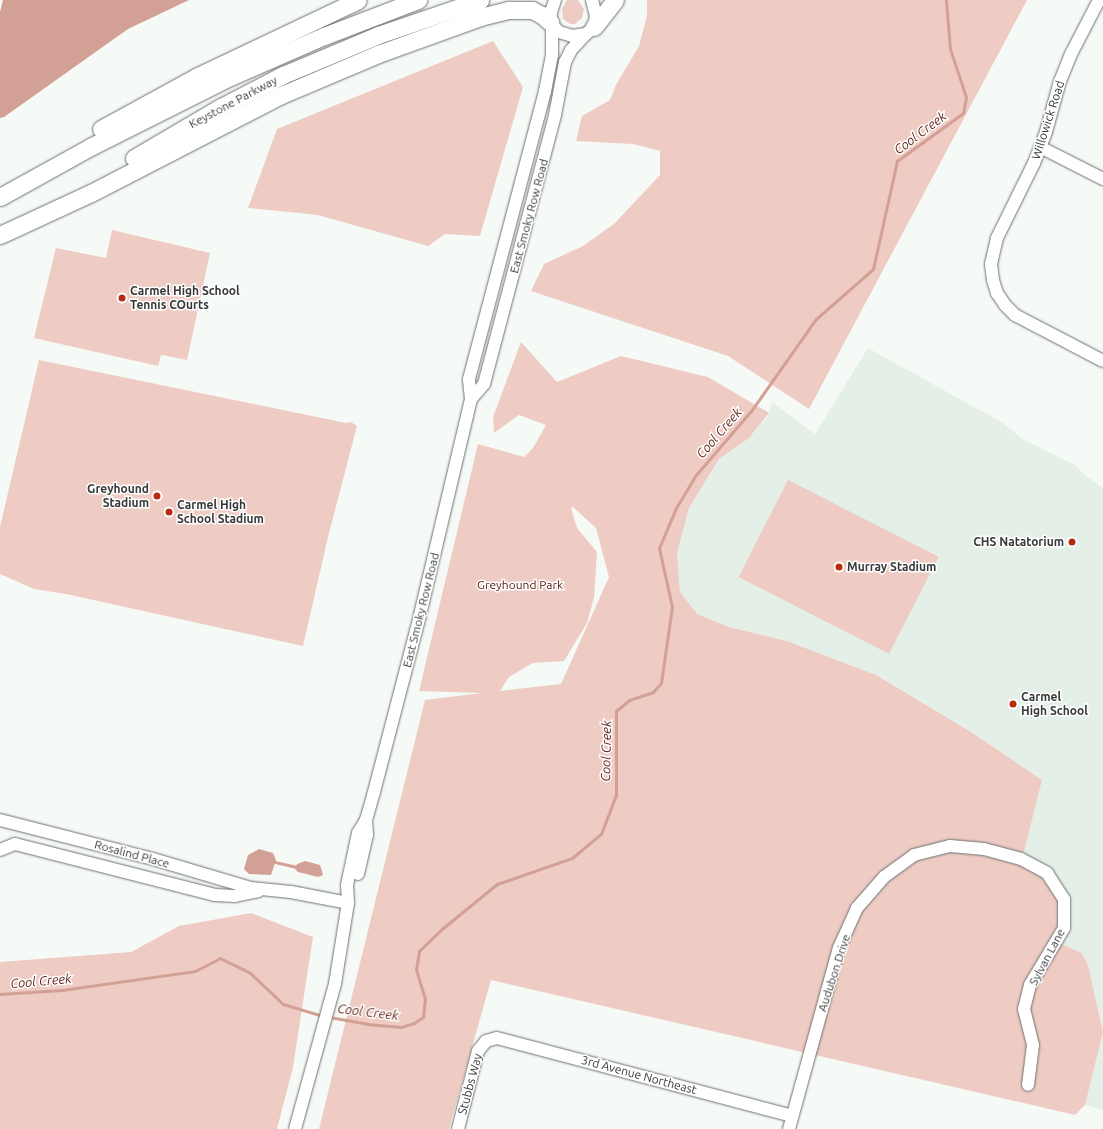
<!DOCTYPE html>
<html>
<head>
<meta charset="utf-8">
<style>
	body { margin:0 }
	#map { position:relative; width:1103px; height:1129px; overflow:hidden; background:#f6faf7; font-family:Ubuntu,sans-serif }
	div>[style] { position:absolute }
	.built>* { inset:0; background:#e4f0e7 }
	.green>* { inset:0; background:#eecbc3; transform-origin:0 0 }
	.water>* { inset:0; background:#d3a095 }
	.stream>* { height:3px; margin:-1.5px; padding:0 1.5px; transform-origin:1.5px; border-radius:1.5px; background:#d3a095 }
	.roads { filter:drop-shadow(0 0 1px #6d716e) drop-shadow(0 0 1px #6d716e) }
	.minor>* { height:12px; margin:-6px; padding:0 6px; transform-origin:6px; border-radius:6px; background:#fff }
	.highway>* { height:17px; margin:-8.5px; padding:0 8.5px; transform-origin:8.5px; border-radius:8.5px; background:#fff }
	.dots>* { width:11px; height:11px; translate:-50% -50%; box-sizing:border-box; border:2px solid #fff; border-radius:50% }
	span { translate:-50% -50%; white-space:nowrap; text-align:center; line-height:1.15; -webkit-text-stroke:3px #fff; paint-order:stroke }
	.street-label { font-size:12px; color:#373938 }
	.poi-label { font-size:12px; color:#373938; font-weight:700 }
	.left { translate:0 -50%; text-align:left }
	.right { translate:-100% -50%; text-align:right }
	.park-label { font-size:12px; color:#521509 }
	.water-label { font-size:13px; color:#64261a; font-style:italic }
</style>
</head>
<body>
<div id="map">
	<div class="built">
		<i style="clip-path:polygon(868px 348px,1003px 423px,1021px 438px,1075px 465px,1085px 475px,1103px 488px,1103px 1110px,1085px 1105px,1103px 1032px,1088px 965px,1082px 953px,1061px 944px,1023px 856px,1042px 780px,971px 732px,876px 675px,787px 641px,729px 627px,697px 614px,680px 592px,677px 553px,689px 508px,719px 459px,749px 438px,768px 416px,772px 402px,815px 434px)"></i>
	</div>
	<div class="green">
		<i style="clip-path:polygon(567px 0,578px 0,584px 9px,582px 18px,575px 24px,570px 24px,563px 19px,562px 9px)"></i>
		<i style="clip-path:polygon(647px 0,1027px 0,809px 409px,728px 356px,531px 291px,544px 264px,583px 246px,614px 224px,660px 175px,660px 151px,633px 144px,576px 141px,582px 116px,610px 100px,616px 85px,639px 46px,647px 15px)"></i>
		<i style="clip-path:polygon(493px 41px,523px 87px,480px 236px,445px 234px,428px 246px,318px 215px,248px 208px,277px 129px)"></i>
		<i style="clip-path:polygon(112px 230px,210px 253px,187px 360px,161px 355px,158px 366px,34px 338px,56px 248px,106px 258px)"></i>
		<i style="clip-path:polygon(evenodd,521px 342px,557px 382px,621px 356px,708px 377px,769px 413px,749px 438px,719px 459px,689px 508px,677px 553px,680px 592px,697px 614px,729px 627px,787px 641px,876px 675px,971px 732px,1042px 780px,1023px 856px,1035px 861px,1056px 874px,1068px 897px,1061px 944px,1082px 953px,1088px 965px,1103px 1032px,1085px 1105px,1075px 1115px,491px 980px,449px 1129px,319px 1129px,425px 700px,482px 693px,419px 691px,478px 444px,524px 457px,533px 448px,546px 425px,519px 415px,494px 433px,493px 417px,521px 342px,573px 507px,596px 528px,609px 577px,561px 684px,500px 691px,509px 677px,533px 663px,564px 661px,587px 623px,594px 598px,597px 552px,577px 528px,571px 508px,573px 507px)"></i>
		<i style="clip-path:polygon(39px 360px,346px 423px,351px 422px,357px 426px,328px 537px,303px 646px,66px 594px,34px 589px,0 574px,0 527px)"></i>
		<i style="left:788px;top:480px;width:169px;height:109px;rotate:27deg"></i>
		<i style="clip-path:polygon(251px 913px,313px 937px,293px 1067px,277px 1129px,0 1129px,0 962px,131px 952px,179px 926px)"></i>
	</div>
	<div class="water">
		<i style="clip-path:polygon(3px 0,189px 0,128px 29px,4px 117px,0 118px,0 12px)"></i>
		<i style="clip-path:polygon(259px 849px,273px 853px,276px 860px,271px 875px,249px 874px,244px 869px,248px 855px)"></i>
		<i style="clip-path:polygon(305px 861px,320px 865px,323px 875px,318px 877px,298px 872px,295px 869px,297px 864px)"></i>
	</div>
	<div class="stream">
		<i style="left:275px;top:862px;width:22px;rotate:13deg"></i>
		<i style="left:0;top:994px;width:62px;rotate:-3.7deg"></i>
		<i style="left:62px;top:990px;width:134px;rotate:-8.1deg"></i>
		<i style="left:195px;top:971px;width:28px;rotate:-27deg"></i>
		<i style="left:220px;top:958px;width:32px;rotate:26deg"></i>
		<i style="left:249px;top:972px;width:47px;rotate:43.3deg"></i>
		<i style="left:283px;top:1004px;width:42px;rotate:16.7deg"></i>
		<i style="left:329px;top:1017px;width:39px;rotate:10deg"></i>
		<i style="left:367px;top:1024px;width:34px;rotate:5deg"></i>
		<i style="left:401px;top:1027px;width:14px;rotate:-17deg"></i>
		<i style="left:414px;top:1023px;width:11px;rotate:-34deg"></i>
		<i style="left:423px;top:1017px;width:18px;rotate:-84deg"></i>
		<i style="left:425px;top:999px;width:30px;rotate:-107deg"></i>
		<i style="left:416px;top:970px;width:19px;rotate:-81deg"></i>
		<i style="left:419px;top:951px;width:33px;rotate:-44deg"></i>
		<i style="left:443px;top:928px;width:70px;rotate:-39.2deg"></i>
		<i style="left:497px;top:884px;width:79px;rotate:-19.1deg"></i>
		<i style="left:572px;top:858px;width:38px;rotate:-40deg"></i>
		<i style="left:601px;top:834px;width:42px;rotate:-69deg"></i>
		<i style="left:616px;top:795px;width:84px;rotate:-90deg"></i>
		<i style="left:616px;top:711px;width:17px;rotate:-40deg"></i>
		<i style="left:629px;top:700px;width:25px;rotate:-18deg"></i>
		<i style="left:653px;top:692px;width:12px;rotate:-48deg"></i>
		<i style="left:661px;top:683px;width:77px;rotate:-81.8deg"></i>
		<i style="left:672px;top:607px;width:60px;rotate:-102.4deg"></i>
		<i style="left:659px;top:548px;width:43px;rotate:-67deg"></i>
		<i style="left:676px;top:508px;width:37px;rotate:-59deg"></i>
		<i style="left:695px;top:476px;width:86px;rotate:-49.3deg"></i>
		<i style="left:751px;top:411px;width:113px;rotate:-54.8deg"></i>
		<i style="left:816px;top:319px;width:76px;rotate:-41.3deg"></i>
		<i style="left:873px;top:269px;width:111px;rotate:-77.5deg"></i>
		<i style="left:897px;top:161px;width:82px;rotate:-36deg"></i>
		<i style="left:963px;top:113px;width:16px;rotate:-79deg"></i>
		<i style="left:966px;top:97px;width:51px;rotate:-108.4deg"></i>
		<i style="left:950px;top:49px;width:49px;rotate:-94.7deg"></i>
	</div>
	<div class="roads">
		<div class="minor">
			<i style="left:555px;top:0;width:13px;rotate:108deg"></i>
			<i style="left:551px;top:12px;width:10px;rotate:96deg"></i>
			<i style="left:550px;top:22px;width:13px;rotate:48deg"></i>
			<i style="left:559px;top:32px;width:14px;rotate:17deg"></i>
			<i style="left:572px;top:36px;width:14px;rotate:-8deg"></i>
			<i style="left:586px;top:34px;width:11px;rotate:-41deg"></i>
			<i style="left:594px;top:27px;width:11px;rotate:-80deg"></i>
			<i style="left:596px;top:16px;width:16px;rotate:-104deg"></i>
			<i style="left:1099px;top:0;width:61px;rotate:117.4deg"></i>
			<i style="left:1071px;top:54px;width:29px;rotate:112deg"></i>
			<i style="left:1060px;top:81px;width:53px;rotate:105.4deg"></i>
			<i style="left:1046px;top:132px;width:33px;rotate:111deg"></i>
			<i style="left:1034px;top:163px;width:84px;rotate:116.3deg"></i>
			<i style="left:997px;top:238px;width:27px;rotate:103deg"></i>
			<i style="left:991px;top:264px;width:16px;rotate:83deg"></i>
			<i style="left:993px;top:280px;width:14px;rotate:73deg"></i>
			<i style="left:997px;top:293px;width:14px;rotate:56deg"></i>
			<i style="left:1005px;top:305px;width:14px;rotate:45deg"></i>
			<i style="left:1015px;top:315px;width:99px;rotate:27.6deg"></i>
			<i style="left:1040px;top:147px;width:71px;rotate:26.9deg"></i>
			<i style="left:471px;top:399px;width:20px;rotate:-49deg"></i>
			<i style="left:484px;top:384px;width:278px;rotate:-75.2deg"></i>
			<i style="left:555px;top:115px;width:54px;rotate:-79.3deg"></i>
			<i style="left:565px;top:62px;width:13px;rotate:-63deg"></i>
			<i style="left:571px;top:50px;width:22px;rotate:-47deg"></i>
			<i style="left:0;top:820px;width:158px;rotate:14.3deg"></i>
			<i style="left:153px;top:859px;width:102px;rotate:16.5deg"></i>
			<i style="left:251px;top:888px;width:40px;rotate:5.7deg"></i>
			<i style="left:291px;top:892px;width:58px;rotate:10.9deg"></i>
			<i style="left:0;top:850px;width:16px;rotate:-22deg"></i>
			<i style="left:15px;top:844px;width:206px;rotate:14.3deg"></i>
			<i style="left:215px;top:895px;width:20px;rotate:3deg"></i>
			<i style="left:235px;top:896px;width:24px;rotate:-12deg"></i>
			<i style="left:358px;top:874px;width:40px;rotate:-77deg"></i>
			<i style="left:367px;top:835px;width:15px;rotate:-94deg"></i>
			<i style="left:295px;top:1129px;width:150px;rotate:-74.6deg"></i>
			<i style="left:335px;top:984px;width:82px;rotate:-80.9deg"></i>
			<i style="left:348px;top:903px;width:18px;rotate:-93deg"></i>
			<i style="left:347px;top:885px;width:53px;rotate:-78.1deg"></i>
			<i style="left:358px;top:833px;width:15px;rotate:-58deg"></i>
			<i style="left:366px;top:820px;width:29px;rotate:-74deg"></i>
			<i style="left:374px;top:792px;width:179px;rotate:-75.4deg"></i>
			<i style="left:419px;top:619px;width:226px;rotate:-76.7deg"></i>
			<i style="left:471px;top:399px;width:20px;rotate:-96deg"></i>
			<i style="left:469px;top:379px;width:298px;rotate:-75.2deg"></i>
			<i style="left:545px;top:91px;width:37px;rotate:-79deg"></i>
			<i style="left:552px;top:55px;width:29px;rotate:-90deg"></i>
			<i style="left:458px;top:1129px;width:81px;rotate:-75.6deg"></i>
			<i style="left:478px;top:1051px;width:13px;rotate:-51deg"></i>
			<i style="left:486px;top:1041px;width:11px;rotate:-15deg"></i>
			<i style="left:497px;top:1038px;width:305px;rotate:14.8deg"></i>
			<i style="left:789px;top:1129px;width:188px;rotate:-74.6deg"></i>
			<i style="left:839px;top:948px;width:44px;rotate:-65.8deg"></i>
			<i style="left:857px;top:908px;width:41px;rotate:-48.9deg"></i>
			<i style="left:884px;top:877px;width:37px;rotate:-36deg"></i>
			<i style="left:914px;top:855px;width:37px;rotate:-14deg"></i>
			<i style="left:950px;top:846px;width:34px;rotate:5deg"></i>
			<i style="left:984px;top:849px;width:38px;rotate:15deg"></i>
			<i style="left:1021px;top:859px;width:30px;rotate:28deg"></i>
			<i style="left:1047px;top:873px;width:31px;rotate:57deg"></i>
			<i style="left:1064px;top:899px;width:29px;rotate:90deg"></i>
			<i style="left:1064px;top:928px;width:66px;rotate:120.8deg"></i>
			<i style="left:1030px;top:985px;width:25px;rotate:104deg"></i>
			<i style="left:1024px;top:1009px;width:37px;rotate:76deg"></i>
			<i style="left:1033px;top:1045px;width:40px;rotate:97.1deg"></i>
		</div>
		<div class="highway">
			<i style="left:594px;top:27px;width:34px;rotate:-52deg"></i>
			<i style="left:101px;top:129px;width:108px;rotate:-28.7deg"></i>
			<i style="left:196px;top:77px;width:179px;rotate:-25.4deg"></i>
			<i style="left:134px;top:158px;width:101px;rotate:-30.4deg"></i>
			<i style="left:221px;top:107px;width:70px;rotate:-27.3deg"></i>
			<i style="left:283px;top:75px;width:103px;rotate:-22.8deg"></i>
			<i style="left:378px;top:35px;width:108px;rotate:-18.9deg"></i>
			<i style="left:0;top:197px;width:105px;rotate:-29deg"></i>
			<i style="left:92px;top:146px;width:154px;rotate:-26.6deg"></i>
			<i style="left:230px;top:77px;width:103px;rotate:-23.6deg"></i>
			<i style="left:324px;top:36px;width:101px;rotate:-21deg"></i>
			<i style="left:0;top:235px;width:100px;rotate:-24.8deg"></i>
			<i style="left:91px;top:193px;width:212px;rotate:-27.3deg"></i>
			<i style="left:279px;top:96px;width:108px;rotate:-23deg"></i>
			<i style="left:378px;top:54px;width:109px;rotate:-19.9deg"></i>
			<i style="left:480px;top:17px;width:29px;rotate:-14deg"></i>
			<i style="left:508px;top:10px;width:24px"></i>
			<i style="left:532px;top:10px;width:11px;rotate:27deg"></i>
			<i style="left:542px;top:15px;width:11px;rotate:41deg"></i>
		</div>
	</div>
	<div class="dots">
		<i style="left:122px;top:298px;background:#b72c0e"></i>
		<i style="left:157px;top:496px;background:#b72c0e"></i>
		<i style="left:169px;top:512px;background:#b72c0e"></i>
		<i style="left:1072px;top:542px;background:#b72c0e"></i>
		<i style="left:839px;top:567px;background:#b72c0e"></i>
		<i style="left:1013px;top:704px;background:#b72c0e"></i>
	</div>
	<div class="street-label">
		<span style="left:233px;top:102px;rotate:-28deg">Keystone Parkway</span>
		<span style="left:1048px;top:120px;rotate:-72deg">Willowick Road</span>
		<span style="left:529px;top:216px;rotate:-75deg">East Smoky Row Road</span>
		<span style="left:421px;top:610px;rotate:-76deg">East Smoky Row Road</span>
		<span style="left:132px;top:854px;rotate:15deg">Rosalind Place</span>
		<span style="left:1047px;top:957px;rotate:-62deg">Sylvan Lane</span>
		<span style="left:834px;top:973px;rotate:-72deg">Audubon Drive</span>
		<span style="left:639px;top:1075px;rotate:15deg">3rd Avenue Northeast</span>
		<span style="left:470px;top:1084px;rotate:-75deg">Stubbs Way</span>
	</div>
	<div class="poi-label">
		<span class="left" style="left:130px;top:298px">Carmel High School<br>Tennis COurts</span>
		<span class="right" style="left:149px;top:496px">Greyhound<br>Stadium</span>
		<span class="left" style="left:177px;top:512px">Carmel High<br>School Stadium</span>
		<span class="right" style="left:1064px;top:542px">CHS Natatorium</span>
		<span class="left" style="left:847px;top:567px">Murray Stadium</span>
		<span class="left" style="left:1021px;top:704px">Carmel<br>High School</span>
	</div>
	<div class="park-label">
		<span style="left:520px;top:585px">Greyhound Park</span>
	</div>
	<div class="water-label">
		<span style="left:920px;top:133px;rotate:-37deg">Cool Creek</span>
		<span style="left:719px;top:433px;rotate:-49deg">Cool Creek</span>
		<span style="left:606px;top:751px;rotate:-89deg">Cool Creek</span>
		<span style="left:41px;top:981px;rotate:-5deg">Cool Creek</span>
		<span style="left:368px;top:1012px;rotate:7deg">Cool Creek</span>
	</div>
</div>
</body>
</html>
